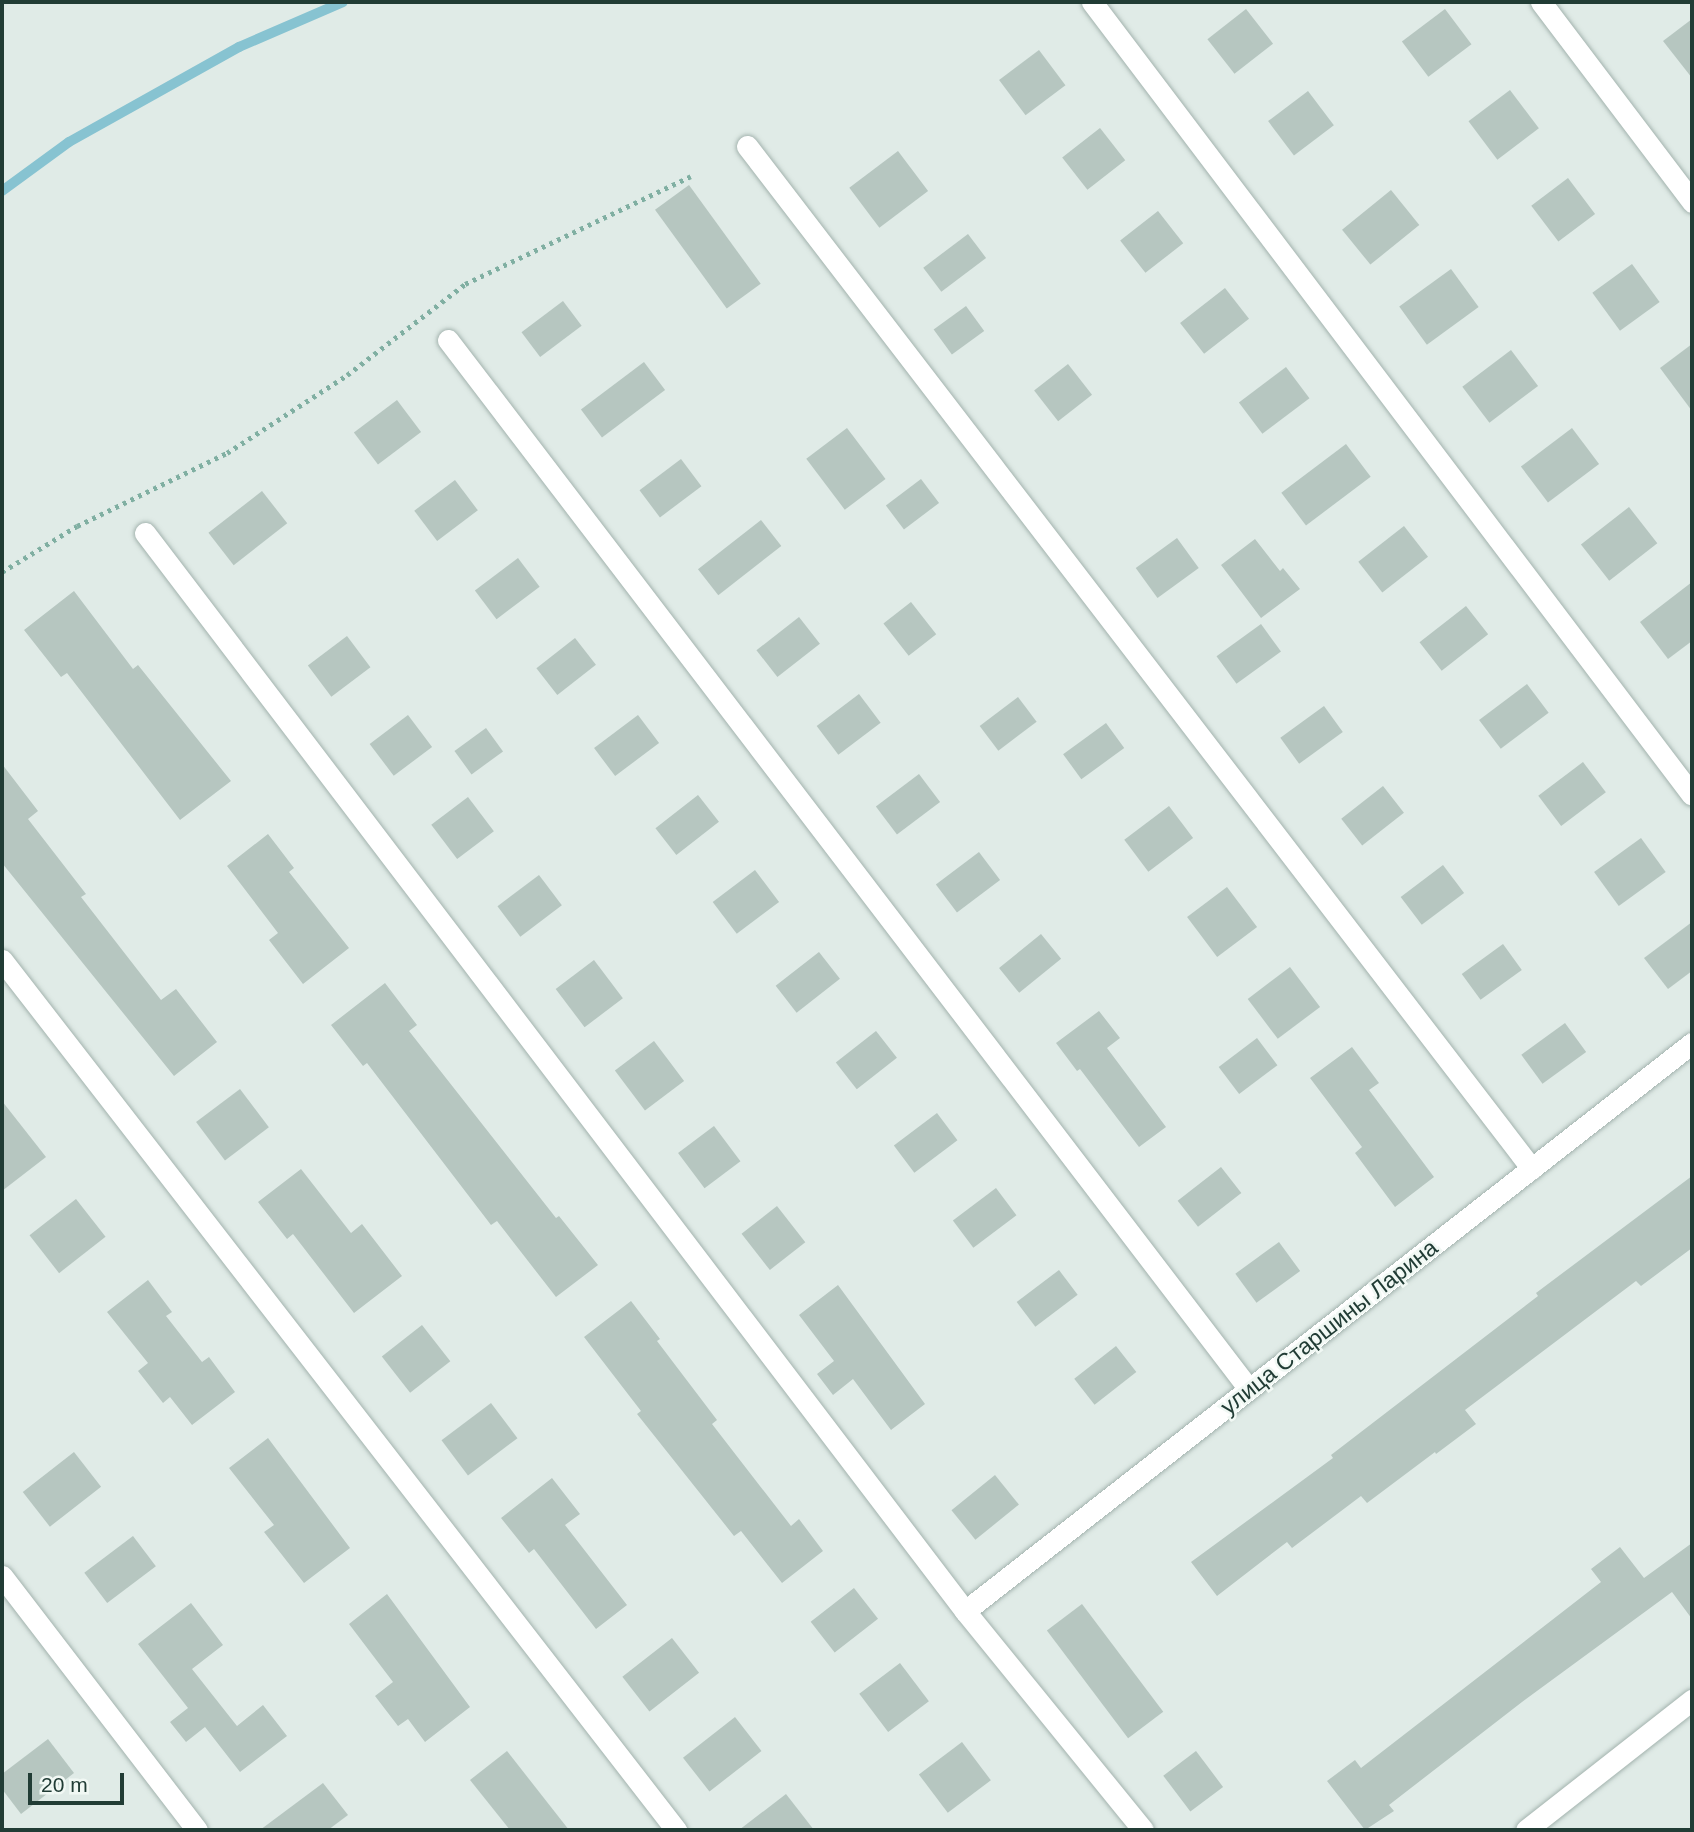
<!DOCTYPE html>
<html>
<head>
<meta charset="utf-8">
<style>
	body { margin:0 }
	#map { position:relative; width:1694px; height:1832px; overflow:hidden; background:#e0ebe7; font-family:Arial,sans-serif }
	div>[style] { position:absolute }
	.stream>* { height:10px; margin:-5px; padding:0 5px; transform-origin:5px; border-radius:5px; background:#87c3d1 }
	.building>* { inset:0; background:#b6c6c0; transform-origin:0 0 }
	.path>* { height:4.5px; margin-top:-2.25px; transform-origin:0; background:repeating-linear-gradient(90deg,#80afa2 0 3.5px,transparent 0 8.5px) }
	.roads { filter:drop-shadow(0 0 2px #a3b3ae) drop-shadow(0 0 2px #a3b3ae) }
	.street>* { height:21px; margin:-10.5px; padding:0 10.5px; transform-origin:10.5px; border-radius:10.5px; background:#fff }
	span { translate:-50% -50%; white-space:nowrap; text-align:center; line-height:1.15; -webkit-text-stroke:5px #f1f8f4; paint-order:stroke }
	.street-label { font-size:23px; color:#213c35 }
	.frame { position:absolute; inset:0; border:4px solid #213c35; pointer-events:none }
	.scale { position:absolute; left:28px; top:1773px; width:96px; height:32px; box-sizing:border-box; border:4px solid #213c35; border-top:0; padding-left:9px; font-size:21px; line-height:24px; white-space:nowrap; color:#213c35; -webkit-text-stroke:5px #f1f8f4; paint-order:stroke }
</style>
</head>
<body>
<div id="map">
	<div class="stream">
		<i style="left:2px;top:191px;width:83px;rotate:-36.2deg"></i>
		<i style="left:69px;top:142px;width:195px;rotate:-29.2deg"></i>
		<i style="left:239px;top:47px;width:113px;rotate:-23.4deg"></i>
	</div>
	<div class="building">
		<i style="left:1246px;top:9px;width:44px;height:49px;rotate:52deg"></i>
		<i style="left:1445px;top:9px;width:44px;height:54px;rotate:53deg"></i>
		<i style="clip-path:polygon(1692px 19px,1692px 78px,1663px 41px)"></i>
		<i style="left:1039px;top:50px;width:44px;height:50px;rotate:53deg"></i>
		<i style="left:1510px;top:90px;width:48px;height:52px;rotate:53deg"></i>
		<i style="left:1308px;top:91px;width:43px;height:50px;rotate:53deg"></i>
		<i style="left:1100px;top:128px;width:41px;height:48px;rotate:52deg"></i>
		<i style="left:898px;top:151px;width:50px;height:61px;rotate:53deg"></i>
		<i style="left:1568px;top:178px;width:45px;height:46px;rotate:53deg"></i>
		<i style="left:689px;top:185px;width:122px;height:42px;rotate:54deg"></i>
		<i style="left:1391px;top:190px;width:45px;height:63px;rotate:51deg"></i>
		<i style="left:1158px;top:211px;width:41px;height:48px;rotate:52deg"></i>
		<i style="left:968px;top:234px;width:30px;height:56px;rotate:53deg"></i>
		<i style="left:1632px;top:264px;width:47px;height:49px;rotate:54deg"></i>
		<i style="left:1451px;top:269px;width:47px;height:64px;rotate:54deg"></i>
		<i style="left:1225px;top:288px;width:39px;height:57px;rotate:52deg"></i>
		<i style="left:563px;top:301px;width:31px;height:52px;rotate:53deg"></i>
		<i style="left:966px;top:306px;width:31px;height:40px;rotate:54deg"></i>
		<i style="clip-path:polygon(1692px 344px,1692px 411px,1660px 368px)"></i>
		<i style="left:1511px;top:350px;width:45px;height:61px;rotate:53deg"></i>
		<i style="left:644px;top:362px;width:35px;height:79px;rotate:53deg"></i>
		<i style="left:1068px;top:364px;width:39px;height:43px;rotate:52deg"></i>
		<i style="left:1286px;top:367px;width:39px;height:59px;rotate:53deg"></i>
		<i style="left:397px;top:400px;width:40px;height:54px;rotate:53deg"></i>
		<i style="left:847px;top:428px;width:64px;height:51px;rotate:53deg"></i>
		<i style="left:1572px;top:428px;width:45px;height:64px;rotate:53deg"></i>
		<i style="left:1346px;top:444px;width:41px;height:81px;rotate:53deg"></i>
		<i style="left:681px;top:459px;width:34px;height:52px;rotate:53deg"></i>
		<i style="left:921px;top:479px;width:30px;height:44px;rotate:53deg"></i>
		<i style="left:455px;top:480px;width:38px;height:51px;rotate:53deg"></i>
		<i style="left:262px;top:491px;width:41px;height:68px;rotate:52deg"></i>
		<i style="left:1629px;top:507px;width:46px;height:61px;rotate:52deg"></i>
		<i style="left:761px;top:520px;width:33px;height:80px;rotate:52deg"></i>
		<i style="left:1404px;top:526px;width:39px;height:58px;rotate:52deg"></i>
		<i style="left:1177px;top:538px;width:37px;height:51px;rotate:54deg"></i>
		<i style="clip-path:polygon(1255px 539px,1280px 571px,1283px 568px,1300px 589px,1261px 618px,1221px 565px)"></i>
		<i style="left:518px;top:558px;width:36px;height:54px;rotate:53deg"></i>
		<i style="clip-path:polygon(1692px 582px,1692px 641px,1668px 659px,1640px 622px)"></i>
		<i style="clip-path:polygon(74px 591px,133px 669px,138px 665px,231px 781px,180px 820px,67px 673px,61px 677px,24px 630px)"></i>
		<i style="left:911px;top:602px;width:41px;height:35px;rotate:52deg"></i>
		<i style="left:1466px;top:606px;width:36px;height:59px;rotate:52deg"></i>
		<i style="left:799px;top:617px;width:34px;height:54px;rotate:52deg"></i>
		<i style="left:1261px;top:624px;width:34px;height:55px;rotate:54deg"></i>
		<i style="left:347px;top:636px;width:39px;height:49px;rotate:53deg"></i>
		<i style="left:575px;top:638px;width:34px;height:49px;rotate:52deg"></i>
		<i style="left:1527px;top:684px;width:36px;height:60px;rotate:53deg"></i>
		<i style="left:859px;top:694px;width:36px;height:53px;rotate:53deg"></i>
		<i style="left:1018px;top:697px;width:31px;height:48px;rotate:53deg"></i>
		<i style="left:1324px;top:706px;width:32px;height:54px;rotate:54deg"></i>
		<i style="left:408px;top:715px;width:40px;height:48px;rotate:53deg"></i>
		<i style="left:638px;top:715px;width:35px;height:55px;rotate:53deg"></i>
		<i style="left:1106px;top:723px;width:31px;height:53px;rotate:54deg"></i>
		<i style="left:486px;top:728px;width:29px;height:39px;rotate:54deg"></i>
		<i style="left:1583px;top:762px;width:38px;height:56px;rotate:53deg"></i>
		<i style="clip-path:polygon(2px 764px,38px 811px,28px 819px,86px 894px,81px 897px,161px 1000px,176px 989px,217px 1042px,174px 1076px,2px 863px)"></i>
		<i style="left:919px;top:774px;width:35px;height:54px;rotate:53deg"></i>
		<i style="left:1383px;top:786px;width:34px;height:53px;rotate:52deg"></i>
		<i style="left:698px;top:795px;width:34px;height:54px;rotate:52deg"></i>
		<i style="left:468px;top:797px;width:43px;height:46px;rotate:53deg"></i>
		<i style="left:1169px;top:806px;width:40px;height:56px;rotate:53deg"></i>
		<i style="clip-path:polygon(268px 834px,294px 868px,289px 872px,349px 948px,303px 984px,269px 940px,278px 933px,227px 866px)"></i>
		<i style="left:1641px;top:838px;width:42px;height:58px;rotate:54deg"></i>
		<i style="left:979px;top:852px;width:35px;height:54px;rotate:53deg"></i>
		<i style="left:1443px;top:865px;width:35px;height:53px;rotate:53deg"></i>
		<i style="left:755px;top:870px;width:40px;height:53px;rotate:53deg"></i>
		<i style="left:539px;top:875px;width:38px;height:52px;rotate:53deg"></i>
		<i style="left:1227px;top:887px;width:50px;height:50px;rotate:53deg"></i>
		<i style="clip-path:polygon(1692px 922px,1692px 971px,1668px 989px,1644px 958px)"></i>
		<i style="left:1041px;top:934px;width:32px;height:54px;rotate:51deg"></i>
		<i style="left:1503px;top:944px;width:32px;height:51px;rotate:54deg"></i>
		<i style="left:819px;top:952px;width:34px;height:55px;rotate:52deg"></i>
		<i style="left:594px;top:960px;width:48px;height:48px;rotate:53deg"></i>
		<i style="left:1290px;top:967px;width:50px;height:53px;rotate:53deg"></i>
		<i style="clip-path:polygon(385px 983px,417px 1025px,409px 1031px,556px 1218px,559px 1216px,598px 1265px,556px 1297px,497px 1221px,491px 1225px,367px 1063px,363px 1066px,331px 1025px)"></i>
		<i style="clip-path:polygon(1099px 1011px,1120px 1038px,1107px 1048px,1166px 1127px,1139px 1147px,1080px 1069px,1077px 1071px,1056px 1043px)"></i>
		<i style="left:1565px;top:1023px;width:36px;height:54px;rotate:54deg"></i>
		<i style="left:876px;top:1031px;width:34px;height:51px;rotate:52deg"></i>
		<i style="left:1257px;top:1038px;width:34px;height:48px;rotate:53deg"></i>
		<i style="left:654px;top:1041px;width:50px;height:49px;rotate:53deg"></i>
		<i style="clip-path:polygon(1352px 1047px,1379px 1083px,1369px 1090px,1434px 1177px,1395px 1207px,1355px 1153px,1362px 1147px,1310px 1078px)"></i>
		<i style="left:240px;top:1089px;width:48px;height:55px;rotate:53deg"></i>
		<i style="clip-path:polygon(2px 1101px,46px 1157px,2px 1191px)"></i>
		<i style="left:937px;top:1113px;width:34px;height:54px;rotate:53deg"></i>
		<i style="left:714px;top:1126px;width:44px;height:45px;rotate:53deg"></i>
		<i style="left:1221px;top:1167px;width:33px;height:55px;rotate:52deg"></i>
		<i style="clip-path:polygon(301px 1169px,351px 1233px,362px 1224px,402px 1276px,354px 1313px,293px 1234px,287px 1239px,258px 1202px)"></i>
		<i style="clip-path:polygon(1692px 1176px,1692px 1248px,1641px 1286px,1636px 1281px,1465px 1410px,1476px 1424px,1436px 1454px,1435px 1452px,1367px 1503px,1361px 1496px,1292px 1548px,1287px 1542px,1217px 1596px,1191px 1562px,1333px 1458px,1331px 1455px,1538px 1296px,1536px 1293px)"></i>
		<i style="left:996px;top:1188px;width:34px;height:54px;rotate:53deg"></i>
		<i style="left:76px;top:1199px;width:48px;height:59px;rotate:52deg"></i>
		<i style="left:777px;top:1206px;width:46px;height:45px;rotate:52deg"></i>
		<i style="left:1279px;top:1242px;width:36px;height:54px;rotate:54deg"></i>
		<i style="left:1059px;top:1270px;width:31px;height:53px;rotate:53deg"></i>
		<i style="clip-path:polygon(148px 1280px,172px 1312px,166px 1316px,202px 1362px,209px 1357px,235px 1392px,192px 1425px,170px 1397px,163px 1403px,138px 1371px,148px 1363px,107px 1312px)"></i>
		<i style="clip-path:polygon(838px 1285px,925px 1404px,891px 1430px,853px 1379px,833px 1395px,817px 1374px,834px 1361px,799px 1315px)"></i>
		<i style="clip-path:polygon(631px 1301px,660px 1339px,657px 1341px,717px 1420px,712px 1424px,791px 1526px,799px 1519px,823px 1551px,782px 1583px,741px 1531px,734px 1536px,637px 1414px,641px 1411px,584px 1337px)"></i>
		<i style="left:422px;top:1325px;width:46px;height:51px;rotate:52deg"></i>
		<i style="left:1116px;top:1346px;width:33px;height:53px;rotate:52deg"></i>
		<i style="left:491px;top:1403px;width:44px;height:62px;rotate:53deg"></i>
		<i style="clip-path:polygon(268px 1438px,350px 1548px,304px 1583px,264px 1532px,274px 1525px,229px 1468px)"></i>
		<i style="left:74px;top:1452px;width:44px;height:65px;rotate:52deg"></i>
		<i style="left:995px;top:1475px;width:38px;height:56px;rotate:51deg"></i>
		<i style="clip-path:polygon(552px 1478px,580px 1514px,565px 1525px,627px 1605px,596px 1629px,534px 1549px,529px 1553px,501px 1518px)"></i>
		<i style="left:133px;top:1536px;width:38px;height:61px;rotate:53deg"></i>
		<i style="clip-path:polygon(1692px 1543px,1692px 1619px,1672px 1592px,1522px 1702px,1389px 1805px,1394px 1811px,1365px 1830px,1327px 1781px,1355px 1760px,1361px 1768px,1601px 1582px,1591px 1569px,1620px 1547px,1644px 1578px)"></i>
		<i style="left:854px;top:1588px;width:39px;height:55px;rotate:52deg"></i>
		<i style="clip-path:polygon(387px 1594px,470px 1707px,425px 1742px,408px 1719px,398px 1726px,375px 1696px,393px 1682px,349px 1624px)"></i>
		<i style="clip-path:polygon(191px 1603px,223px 1645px,192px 1669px,237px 1726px,263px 1705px,287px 1736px,240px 1772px,205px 1727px,186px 1742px,170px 1722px,188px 1708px,138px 1644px)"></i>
		<i style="left:1082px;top:1604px;width:135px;height:44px;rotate:53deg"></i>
		<i style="left:672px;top:1638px;width:44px;height:63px;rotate:52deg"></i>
		<i style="left:900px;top:1663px;width:48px;height:51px;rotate:53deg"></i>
		<i style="left:735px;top:1717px;width:43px;height:66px;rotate:52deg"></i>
		<i style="clip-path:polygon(48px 1739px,74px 1773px,21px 1814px,2px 1789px,2px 1774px)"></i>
		<i style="left:962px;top:1742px;width:48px;height:54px;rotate:53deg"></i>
		<i style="clip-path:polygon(507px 1751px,569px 1830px,510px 1830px,470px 1780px)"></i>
		<i style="left:1196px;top:1751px;width:45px;height:41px;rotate:53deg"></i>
		<i style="clip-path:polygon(323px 1783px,348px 1815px,328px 1830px,260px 1830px)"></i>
		<i style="clip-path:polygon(786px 1794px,814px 1830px,739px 1830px)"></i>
	</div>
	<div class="path">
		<i style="left:2px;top:572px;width:88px;rotate:-31.5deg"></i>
		<i style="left:77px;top:526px;width:167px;rotate:-26deg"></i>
		<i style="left:227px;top:453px;width:143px;rotate:-33deg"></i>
		<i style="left:347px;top:375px;width:149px;rotate:-37.6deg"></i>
		<i style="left:465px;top:284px;width:250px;rotate:-25.5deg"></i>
	</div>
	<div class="roads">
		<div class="street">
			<i style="left:1092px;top:2px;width:994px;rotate:52.89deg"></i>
			<i style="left:1541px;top:2px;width:251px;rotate:52.9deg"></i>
			<i style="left:747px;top:146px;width:1289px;rotate:52.5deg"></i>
			<i style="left:448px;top:340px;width:1320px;rotate:52.64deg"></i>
			<i style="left:145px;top:533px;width:1354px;rotate:52.74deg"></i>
			<i style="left:965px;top:1611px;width:282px;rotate:50.9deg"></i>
			<i style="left:2px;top:960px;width:1101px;rotate:52.23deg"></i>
			<i style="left:2px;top:1576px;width:320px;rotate:52.5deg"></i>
			<i style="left:965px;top:1611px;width:923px;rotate:-38deg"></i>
			<i style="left:1526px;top:1830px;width:211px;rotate:-38.1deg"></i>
		</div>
	</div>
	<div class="street-label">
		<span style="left:1329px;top:1327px;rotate:-38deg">улица Старшины Ларина</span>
	</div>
	<div class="frame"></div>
	<div class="scale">20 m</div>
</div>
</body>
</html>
